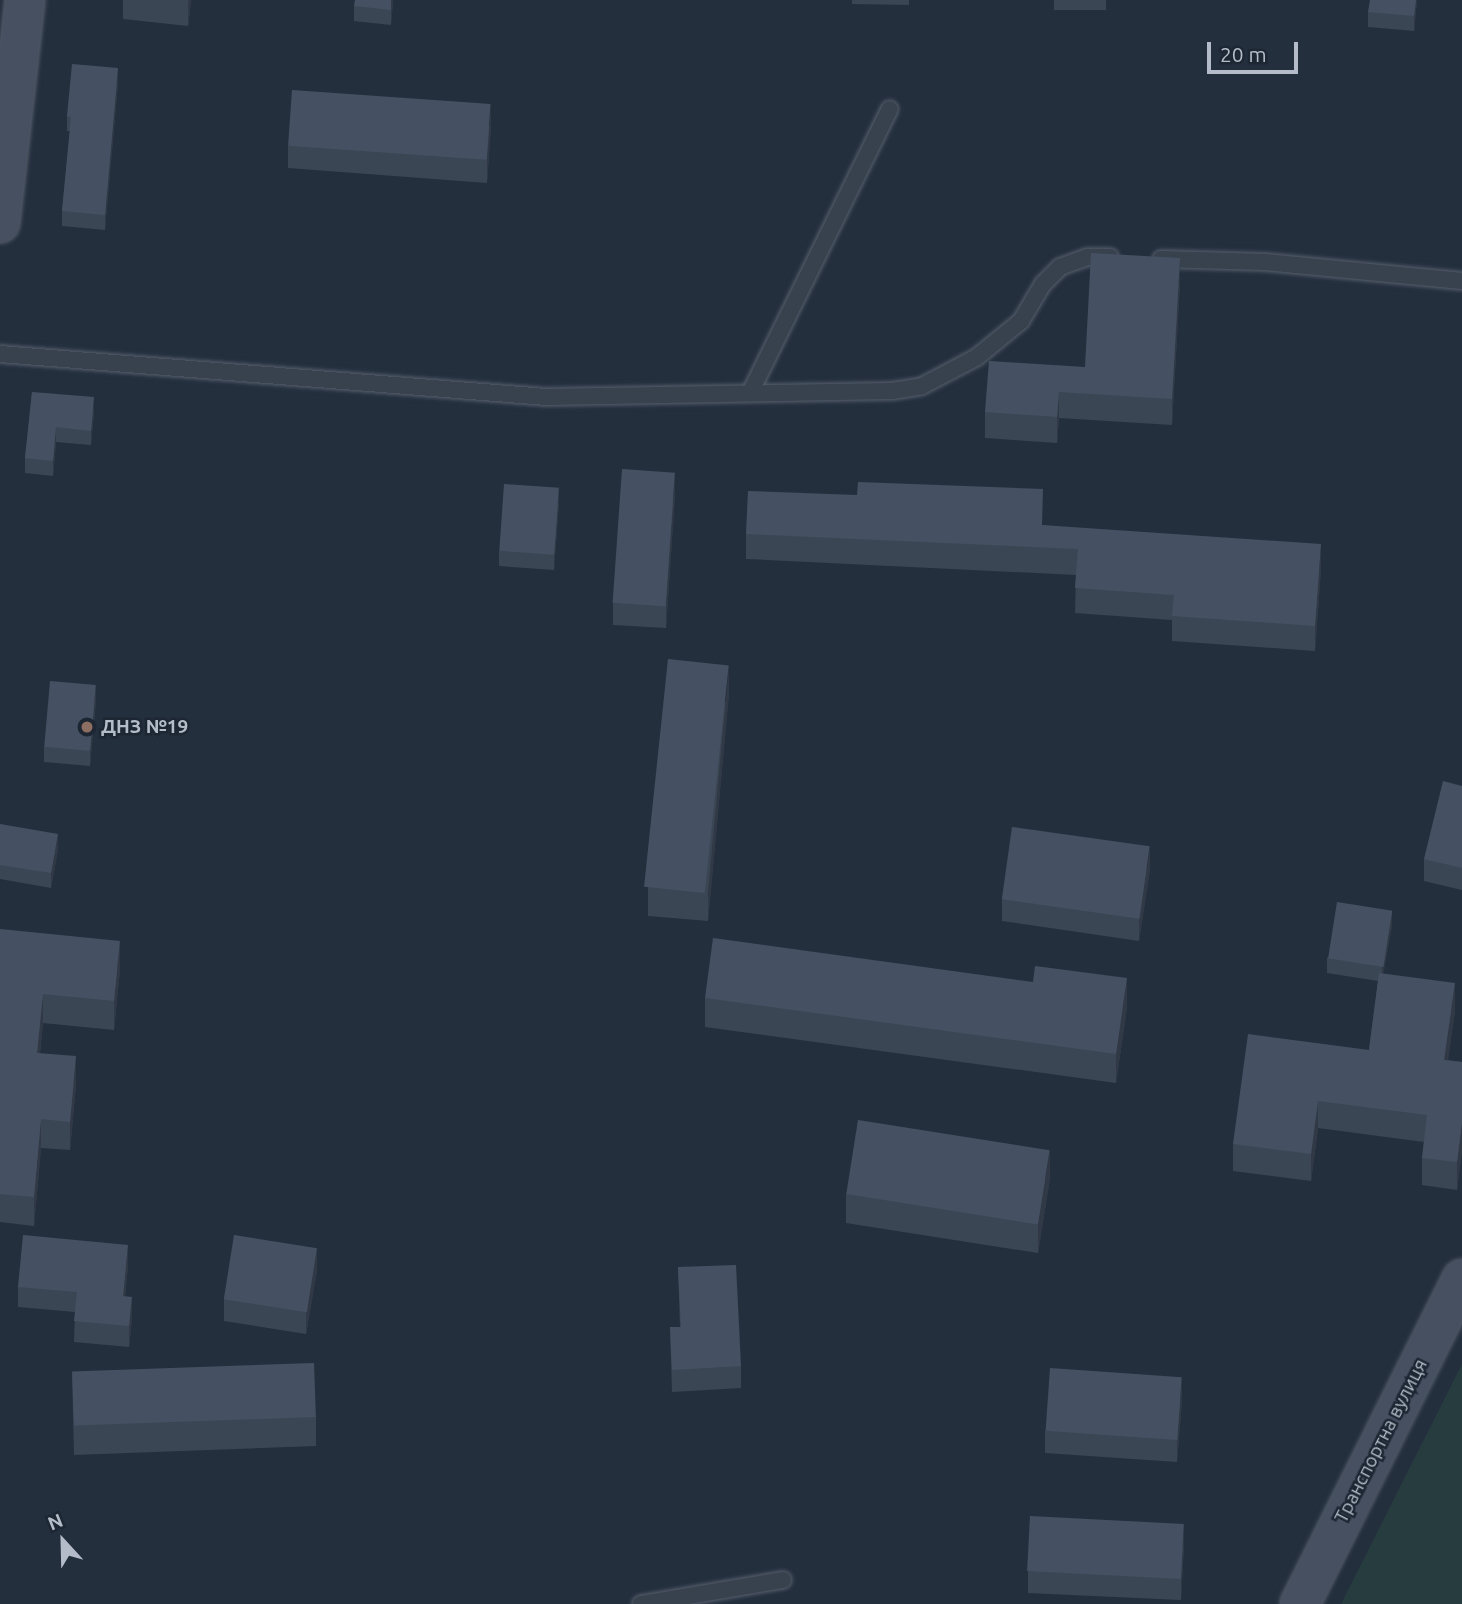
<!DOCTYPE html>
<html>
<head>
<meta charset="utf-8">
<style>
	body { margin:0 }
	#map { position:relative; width:1462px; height:1604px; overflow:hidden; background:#242f3e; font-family:Ubuntu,sans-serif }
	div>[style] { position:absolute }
	.green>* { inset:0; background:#263c3f }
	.roads { filter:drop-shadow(0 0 2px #565f6c) drop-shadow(0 0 2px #565f6c) }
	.lane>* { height:16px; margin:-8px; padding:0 8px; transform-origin:8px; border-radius:8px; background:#38414e }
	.secondary>* { height:38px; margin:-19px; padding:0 19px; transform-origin:19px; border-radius:19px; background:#465061 }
	.wall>* { inset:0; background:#3b4654; transform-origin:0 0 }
	.shaded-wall>* { inset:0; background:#303945 }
	.building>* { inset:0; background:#455162; transform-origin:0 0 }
	.dots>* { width:19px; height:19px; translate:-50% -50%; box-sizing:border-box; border:4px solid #1d2633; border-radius:50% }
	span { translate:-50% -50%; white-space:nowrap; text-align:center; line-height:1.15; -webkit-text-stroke:5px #1d2633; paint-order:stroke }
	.poi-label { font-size:19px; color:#b4bcc9; font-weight:700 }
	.left { translate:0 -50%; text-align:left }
	.street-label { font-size:19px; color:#b4bcc9 }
	.north { position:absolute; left:28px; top:1506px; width:70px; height:70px; -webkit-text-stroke:5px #1d2633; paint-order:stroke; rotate:338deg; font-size:19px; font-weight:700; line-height:28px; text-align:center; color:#b4bcc9 }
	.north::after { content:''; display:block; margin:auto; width:24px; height:32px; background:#b4bcc9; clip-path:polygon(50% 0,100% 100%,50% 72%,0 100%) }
	.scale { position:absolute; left:1207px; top:42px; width:91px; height:32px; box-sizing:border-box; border:4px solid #b4bcc9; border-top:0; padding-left:9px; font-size:21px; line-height:24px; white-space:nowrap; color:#b4bcc9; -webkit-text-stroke:5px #1d2633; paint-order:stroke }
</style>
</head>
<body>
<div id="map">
	<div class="green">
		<i style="clip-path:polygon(1462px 1364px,1462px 1604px,1341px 1604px)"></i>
	</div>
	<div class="roads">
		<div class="lane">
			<i style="left:1161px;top:259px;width:104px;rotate:1.7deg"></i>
			<i style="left:1265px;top:262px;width:198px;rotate:5.5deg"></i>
			<i style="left:0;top:354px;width:548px;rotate:4.5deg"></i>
			<i style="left:546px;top:397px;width:346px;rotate:-1deg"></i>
			<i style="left:892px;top:391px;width:30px;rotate:-9deg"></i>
			<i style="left:922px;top:386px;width:62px;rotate:-27.8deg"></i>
			<i style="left:977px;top:357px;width:57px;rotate:-39.3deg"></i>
			<i style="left:1021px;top:321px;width:43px;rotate:-59.3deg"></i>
			<i style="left:1043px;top:284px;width:24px;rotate:-45deg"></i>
			<i style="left:1060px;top:267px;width:30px;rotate:-20deg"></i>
			<i style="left:1088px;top:257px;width:22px"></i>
			<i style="left:751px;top:391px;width:314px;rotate:-63.8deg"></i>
			<i style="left:641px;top:1604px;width:144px;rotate:-9.6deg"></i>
		</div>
		<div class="secondary">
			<i style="left:0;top:223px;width:224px;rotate:-83.6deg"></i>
			<i style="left:1300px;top:1604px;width:363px;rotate:-63.5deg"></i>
		</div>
	</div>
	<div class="wall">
		<i style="clip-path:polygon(123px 0,191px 0,188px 26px,123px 19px)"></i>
		<i style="clip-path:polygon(393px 0,391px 25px,354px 21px,354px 6px)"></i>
		<i style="clip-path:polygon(852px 0,909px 0,909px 5px,852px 4px)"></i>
		<i style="left:1054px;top:0;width:52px;height:10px"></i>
		<i style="clip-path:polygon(1417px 0,1414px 31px,1368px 27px,1368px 12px)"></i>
		<i style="clip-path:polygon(118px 83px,105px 230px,62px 226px,62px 211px,70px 131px,67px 131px,67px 116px)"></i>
		<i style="clip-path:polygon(491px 126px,487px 183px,288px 168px,288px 146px)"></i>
		<i style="clip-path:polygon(1180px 284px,1172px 425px,1059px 418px,1057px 443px,985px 438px,985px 412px,1085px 367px)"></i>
		<i style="clip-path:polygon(32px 392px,94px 412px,91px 445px,56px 442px,53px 476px,25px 473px,25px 458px)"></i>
		<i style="clip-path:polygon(675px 495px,666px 628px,613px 625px,613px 603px)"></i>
		<i style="clip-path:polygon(559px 503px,554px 570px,499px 566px,499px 551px)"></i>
		<i style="clip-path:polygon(1043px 525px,1321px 569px,1315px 651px,1172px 641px,1172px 620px,1075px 613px,1076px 575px,746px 559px,746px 534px)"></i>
		<i style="clip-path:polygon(729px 693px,708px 921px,648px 916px,648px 887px)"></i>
		<i style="clip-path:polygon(96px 700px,90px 766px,44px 762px,44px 747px)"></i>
		<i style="clip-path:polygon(1462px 786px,1462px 890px,1424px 881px,1424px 859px)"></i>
		<i style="clip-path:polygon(0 824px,58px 849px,51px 888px,0 879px)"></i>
		<i style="clip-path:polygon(1150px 869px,1139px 941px,1002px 921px,1002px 899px)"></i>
		<i style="clip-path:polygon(1392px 926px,1383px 974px,1455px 1010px,1448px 1060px,1462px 1062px,1462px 1150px,1457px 1190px,1422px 1185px,1422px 1158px,1424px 1142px,1318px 1128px,1311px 1181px,1233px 1171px,1233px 1144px,1369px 1050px,1378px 981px,1327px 973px,1327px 958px)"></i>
		<i style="clip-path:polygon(0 929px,120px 969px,114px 1030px,43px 1023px,40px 1053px,76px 1085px,70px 1150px,41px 1148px,34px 1226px,0 1222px)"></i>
		<i style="clip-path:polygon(705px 998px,1127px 1007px,1116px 1083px,705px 1027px)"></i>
		<i style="clip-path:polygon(1050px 1178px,1038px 1253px,846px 1223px,846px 1194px)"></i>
		<i style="clip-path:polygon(128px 1265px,125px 1297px,132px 1318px,129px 1347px,74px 1342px,75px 1312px,18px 1307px,18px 1287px)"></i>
		<i style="clip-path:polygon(678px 1267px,741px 1366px,741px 1388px,672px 1392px,670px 1327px,680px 1327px)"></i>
		<i style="clip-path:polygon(317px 1270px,306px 1334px,224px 1321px,224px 1299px)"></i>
		<i style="clip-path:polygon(72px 1372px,316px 1417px,316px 1446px,74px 1455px)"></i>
		<i style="clip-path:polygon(1182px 1400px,1177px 1462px,1045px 1453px,1045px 1431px)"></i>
		<i style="clip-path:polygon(1184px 1545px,1181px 1600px,1028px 1593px,1028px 1571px)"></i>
	</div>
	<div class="shaded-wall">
		<i style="clip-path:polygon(188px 0,191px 0,188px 26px)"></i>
		<i style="clip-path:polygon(391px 0,393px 0,391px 25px)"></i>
		<i style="clip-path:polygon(1416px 0,1417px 0,1414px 31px,1414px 16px)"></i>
		<i style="clip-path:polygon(118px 68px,118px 83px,105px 230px,105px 215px)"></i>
		<i style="clip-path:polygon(491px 104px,491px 126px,487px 183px,487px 160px)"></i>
		<i style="clip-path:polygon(1180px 258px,1180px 284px,1172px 425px,1172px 399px)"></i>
		<i style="clip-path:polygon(1059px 392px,1059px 418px,1057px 443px,1057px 417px)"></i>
		<i style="clip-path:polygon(94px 397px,94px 412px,91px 445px,91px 431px)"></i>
		<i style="clip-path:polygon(56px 427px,56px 442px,53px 476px,53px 461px)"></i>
		<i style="clip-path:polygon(675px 473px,675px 495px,666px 628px,666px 606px)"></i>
		<i style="clip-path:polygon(559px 488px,559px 503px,554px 570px,554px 555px)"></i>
		<i style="clip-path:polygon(1321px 544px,1321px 569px,1315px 651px,1315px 626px)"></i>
		<i style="clip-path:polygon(729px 665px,729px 693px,708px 921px,708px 892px)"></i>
		<i style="clip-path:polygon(96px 685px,96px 700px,90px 766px,90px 751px)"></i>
		<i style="clip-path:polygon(58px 834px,58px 849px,51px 888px,51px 873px)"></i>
		<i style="clip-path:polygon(1150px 847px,1150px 869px,1139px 941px,1139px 919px)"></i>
		<i style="clip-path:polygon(1392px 911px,1392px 926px,1382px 982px,1382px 967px)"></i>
		<i style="clip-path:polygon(120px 941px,120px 969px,114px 1030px,114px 1001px)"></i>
		<i style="clip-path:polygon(1127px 978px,1127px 1007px,1116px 1083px,1116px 1054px)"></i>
		<i style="clip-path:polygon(1455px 983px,1455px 1010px,1444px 1087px,1444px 1060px)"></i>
		<i style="clip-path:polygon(43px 994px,43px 1023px,37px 1082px,37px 1053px)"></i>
		<i style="clip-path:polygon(76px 1056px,76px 1085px,70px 1150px,70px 1122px)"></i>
		<i style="clip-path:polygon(1318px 1101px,1318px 1128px,1311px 1181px,1311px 1154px)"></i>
		<i style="clip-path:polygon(41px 1119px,41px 1148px,34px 1226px,34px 1197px)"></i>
		<i style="clip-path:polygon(1462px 1122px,1462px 1150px,1457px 1190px,1457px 1162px)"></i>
		<i style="clip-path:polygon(1050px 1150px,1050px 1178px,1038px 1253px,1038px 1224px)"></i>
		<i style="clip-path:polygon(128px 1245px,128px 1265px,123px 1317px,123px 1296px)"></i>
		<i style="clip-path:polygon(317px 1248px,317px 1270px,306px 1334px,306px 1311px)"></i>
		<i style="clip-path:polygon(132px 1297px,132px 1318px,129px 1347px,129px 1326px)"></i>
		<i style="clip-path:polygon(1182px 1377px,1182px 1400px,1177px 1462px,1177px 1440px)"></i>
		<i style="clip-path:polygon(1184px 1523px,1184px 1545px,1181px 1600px,1181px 1578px)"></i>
	</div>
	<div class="building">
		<i style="clip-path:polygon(355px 0,391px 0,391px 10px,354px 6px)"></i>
		<i style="clip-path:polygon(1370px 0,1416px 0,1414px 16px,1368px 12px)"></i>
		<i style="clip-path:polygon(72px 64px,118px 68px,105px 215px,62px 211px,71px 117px,67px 116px)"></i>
		<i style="left:292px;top:90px;width:199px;height:56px;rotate:4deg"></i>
		<i style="clip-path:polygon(1091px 253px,1180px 258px,1172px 399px,1059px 392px,1057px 417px,985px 412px,989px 361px,1085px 367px)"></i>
		<i style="clip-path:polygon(32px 392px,94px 397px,91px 431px,56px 427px,53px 461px,25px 458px)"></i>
		<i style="left:622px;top:469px;width:53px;height:134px;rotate:4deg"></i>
		<i style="clip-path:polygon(858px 482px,1043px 489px,1042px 525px,1321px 544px,1315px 626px,1172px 616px,1174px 595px,1075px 588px,1078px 549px,746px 534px,748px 491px,857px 495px)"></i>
		<i style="left:504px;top:484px;width:55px;height:67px;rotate:4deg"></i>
		<i style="left:668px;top:659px;width:61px;height:229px;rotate:6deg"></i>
		<i style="left:50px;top:681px;width:46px;height:66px;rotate:5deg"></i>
		<i style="clip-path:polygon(1443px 781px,1462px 786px,1462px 868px,1424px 859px)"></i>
		<i style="clip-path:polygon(0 824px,58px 834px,51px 873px,0 865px)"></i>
		<i style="left:1012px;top:827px;width:139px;height:73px;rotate:8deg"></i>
		<i style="left:1337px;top:902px;width:56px;height:57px;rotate:9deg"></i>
		<i style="clip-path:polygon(0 929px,120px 941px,114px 1001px,43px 994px,37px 1053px,76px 1056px,70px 1122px,41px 1119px,34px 1197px,0 1194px)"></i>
		<i style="clip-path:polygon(713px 938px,1033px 982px,1035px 966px,1127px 978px,1116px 1054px,705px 998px)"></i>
		<i style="clip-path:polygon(1379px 973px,1455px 983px,1444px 1060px,1462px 1062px,1462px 1122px,1457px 1162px,1422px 1158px,1427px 1115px,1318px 1101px,1311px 1154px,1233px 1144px,1248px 1034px,1369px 1050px)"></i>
		<i style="left:858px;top:1120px;width:194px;height:75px;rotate:9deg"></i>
		<i style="clip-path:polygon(23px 1235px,128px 1245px,123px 1296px,132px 1297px,129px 1326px,74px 1321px,77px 1292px,18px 1287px)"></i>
		<i style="left:234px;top:1235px;width:84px;height:65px;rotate:9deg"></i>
		<i style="clip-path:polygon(736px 1265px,741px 1366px,672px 1370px,670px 1327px,681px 1327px,678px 1267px)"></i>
		<i style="left:314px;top:1363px;width:54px;height:242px;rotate:88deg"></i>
		<i style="left:1050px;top:1368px;width:132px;height:63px;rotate:4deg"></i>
		<i style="left:1030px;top:1516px;width:154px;height:55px;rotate:3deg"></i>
	</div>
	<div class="dots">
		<i style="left:87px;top:727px;background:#8d6e63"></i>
	</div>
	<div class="poi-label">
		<span class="left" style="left:101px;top:727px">ДНЗ №19</span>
	</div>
	<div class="street-label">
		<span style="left:1381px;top:1441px;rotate:-63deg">Транспортна вулиця</span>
	</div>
	<div class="north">N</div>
	<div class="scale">20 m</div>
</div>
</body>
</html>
